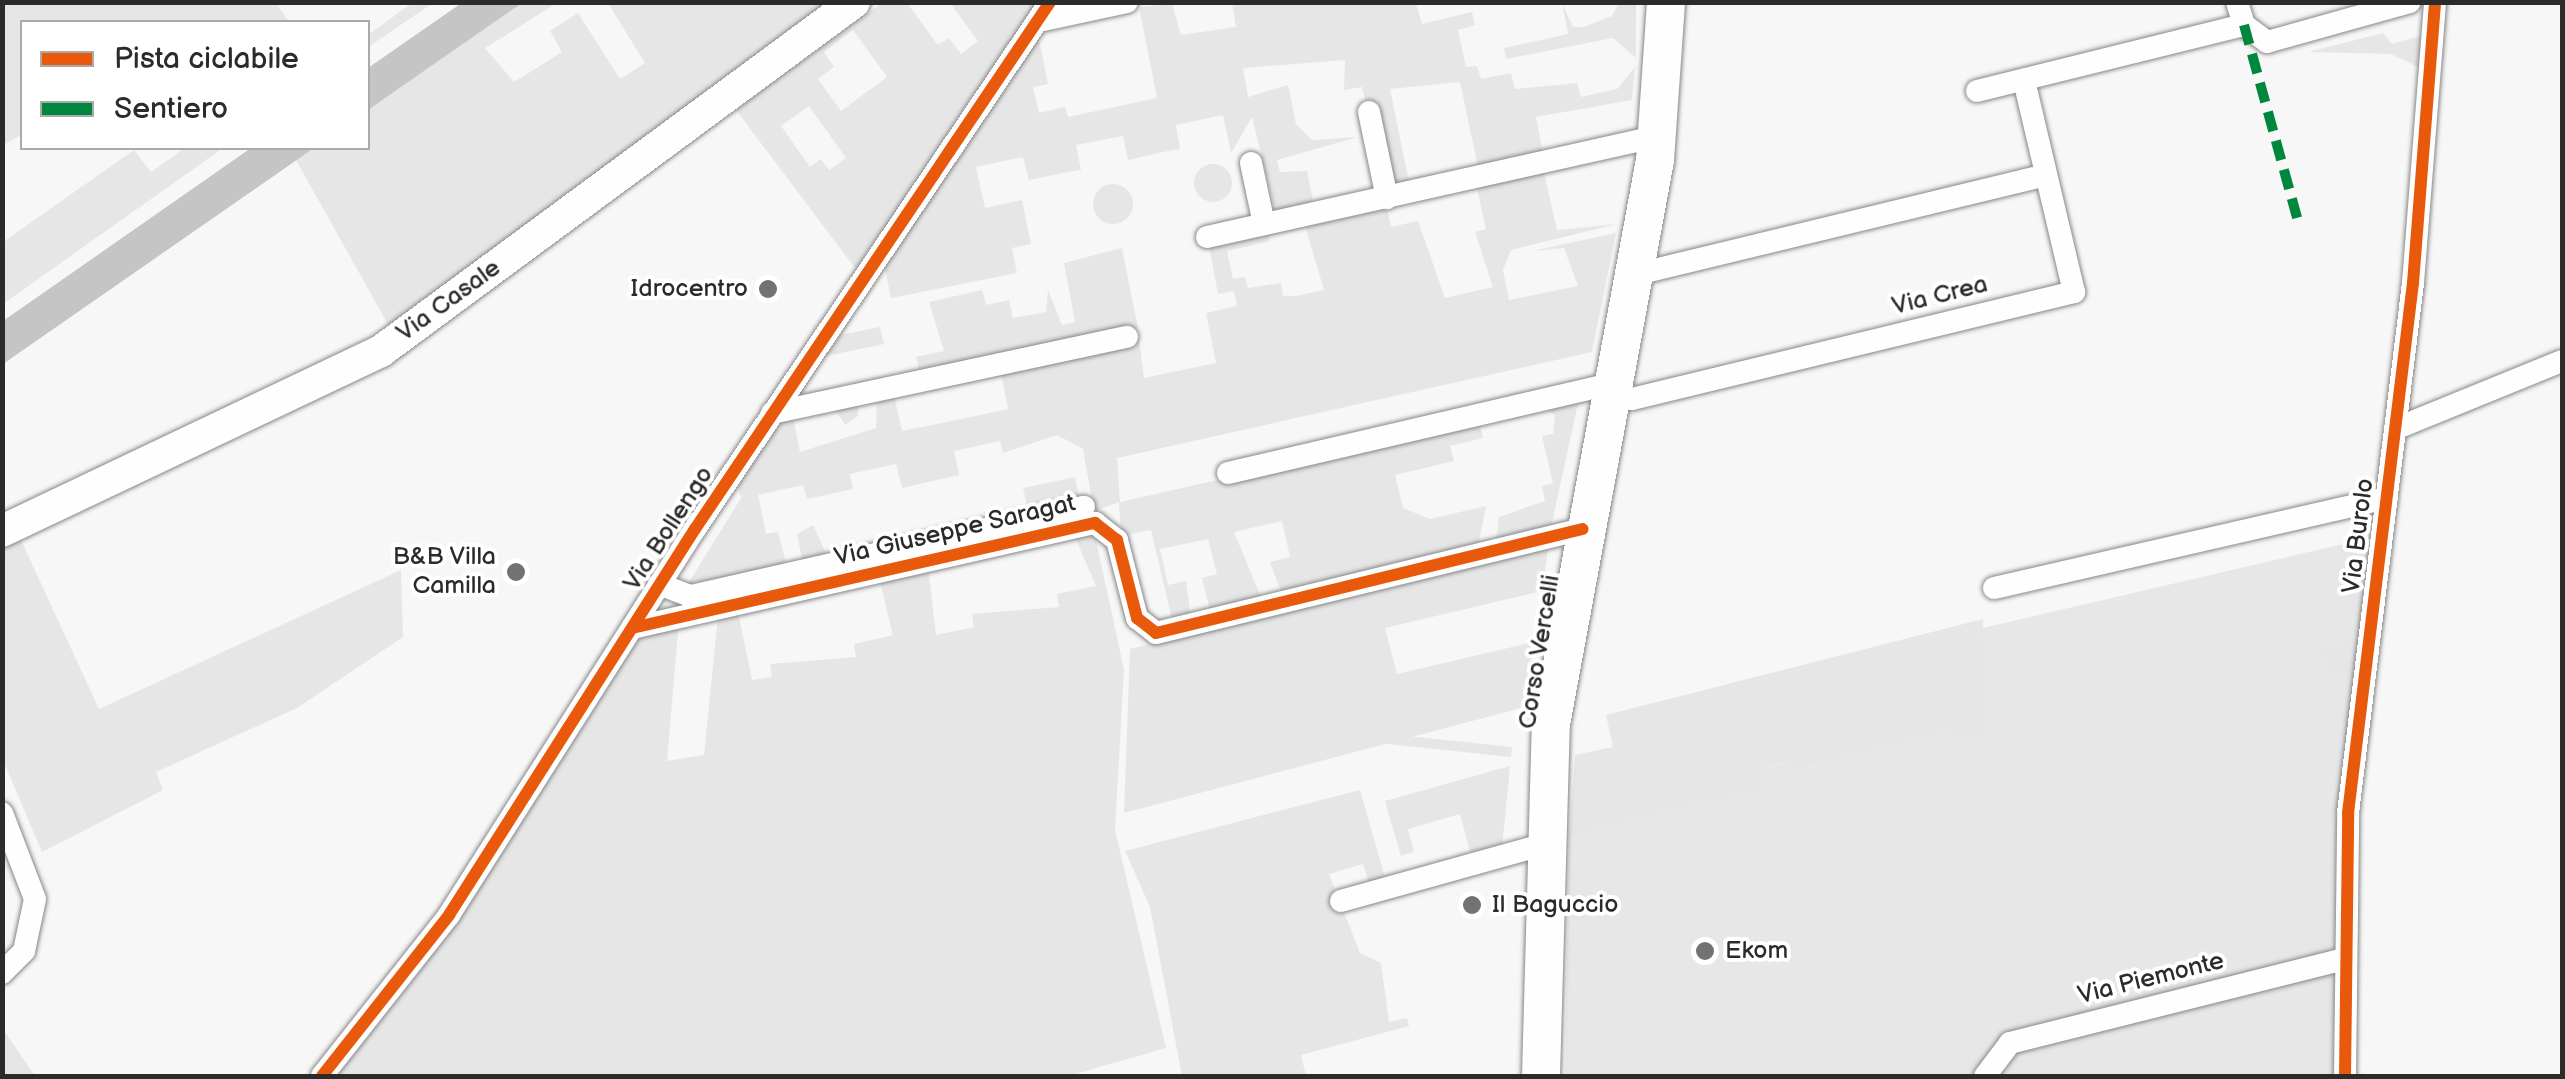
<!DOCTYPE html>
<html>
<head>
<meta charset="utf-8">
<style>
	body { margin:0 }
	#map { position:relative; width:2565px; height:1079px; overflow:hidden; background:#f7f7f7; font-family:"Balsamiq Sans",sans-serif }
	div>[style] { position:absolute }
	.built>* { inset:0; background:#e7e7e7 }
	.green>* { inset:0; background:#e6e6e6; transform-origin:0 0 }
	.round { border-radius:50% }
	.water>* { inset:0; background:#c5c5c5 }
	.roads { filter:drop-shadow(0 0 2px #878787) drop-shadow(0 0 2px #878787) }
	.minor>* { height:22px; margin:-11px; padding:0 11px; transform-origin:11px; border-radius:11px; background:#fefefe }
	.secondary>* { height:32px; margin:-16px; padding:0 16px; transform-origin:16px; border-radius:16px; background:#fefefe }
	.primary>* { height:38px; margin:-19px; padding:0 19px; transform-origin:19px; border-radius:19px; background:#fefefe }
	.quiet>* { height:10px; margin-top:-5px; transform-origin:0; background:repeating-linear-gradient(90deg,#00873e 0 20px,transparent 0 30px) }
	.cycleway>* { height:12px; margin:-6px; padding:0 6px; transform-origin:6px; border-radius:6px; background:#e8590c }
	.dots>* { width:28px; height:28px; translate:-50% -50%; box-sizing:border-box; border:5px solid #fff; border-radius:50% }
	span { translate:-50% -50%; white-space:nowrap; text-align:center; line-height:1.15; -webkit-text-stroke:8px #fff; paint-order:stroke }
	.poi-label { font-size:25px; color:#2b2b2b }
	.right { translate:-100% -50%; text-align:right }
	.left { translate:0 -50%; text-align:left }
	.street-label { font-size:25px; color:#2b2b2b }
	.frame { position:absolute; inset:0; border:5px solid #2b2b2b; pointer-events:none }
	.legend { position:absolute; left:20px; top:20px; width:350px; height:130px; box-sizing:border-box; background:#fff; border:2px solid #aaa; margin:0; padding:12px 18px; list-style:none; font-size:30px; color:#2b2b2b }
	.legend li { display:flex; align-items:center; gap:20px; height:50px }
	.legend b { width:50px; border:2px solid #aaa }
</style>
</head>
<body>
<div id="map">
	<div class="built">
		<i style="clip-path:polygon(2369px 538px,2341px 803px,2336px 1076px,1565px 1076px,1569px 837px,1766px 789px,1762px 768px,1791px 761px,1794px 771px,1954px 729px,1987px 732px,1983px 628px)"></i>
	</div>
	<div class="green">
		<i style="clip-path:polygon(3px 2px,276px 3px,289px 22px,22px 22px,22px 135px,3px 145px)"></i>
		<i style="clip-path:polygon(1393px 2px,1416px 3px,1422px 24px,1472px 12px,1475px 25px,1458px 30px,1466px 67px,1477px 66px,1481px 79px,1511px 73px,1515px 89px,1577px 83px,1581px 97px,1617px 89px,1635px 67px,1632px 100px,1536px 117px,1543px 153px,1478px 167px,1460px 82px,1390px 89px,1409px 182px,1388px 186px,1362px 87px,1344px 90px,1345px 60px,1243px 68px,1248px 97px,1288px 85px,1296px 124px,1312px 140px,1358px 137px,1277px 160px,1280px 172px,1307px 171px,1314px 206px,1276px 214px,1252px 117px,1231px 153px,1223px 115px,1176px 125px,1180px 149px,1163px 152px,1128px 160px,1123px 136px,1076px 145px,1081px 170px,1063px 173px,1029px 180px,1023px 157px,976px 167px,985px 208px,1022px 200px,1031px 244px,1012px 248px,1017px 273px,891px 298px,884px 264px,1038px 34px,1048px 84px,1033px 87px,1039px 113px,1065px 107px,1068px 117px,1157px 98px,1139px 7px,1172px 4px,1181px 35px,1236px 27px,1232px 3px)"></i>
		<i style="clip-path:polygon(412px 3px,433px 3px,368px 47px,368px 35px)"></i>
		<i style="clip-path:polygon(522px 3px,557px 3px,485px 48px,514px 82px,562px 52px,550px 31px,578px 13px,620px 79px,645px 63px,608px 3px,838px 3px,390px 328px,296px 160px,314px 148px,368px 148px,368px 110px)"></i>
		<i style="clip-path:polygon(evenodd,882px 3px,907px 3px,938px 45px,949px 38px,961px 54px,978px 41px,950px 3px,1046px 3px,861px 276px,736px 110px,882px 3px,853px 30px,887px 77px,841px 111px,818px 79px,834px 67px,824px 52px,853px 30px,882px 3px,809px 106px,846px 158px,829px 170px,821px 159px,810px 167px,781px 126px,809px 106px)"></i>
		<i style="clip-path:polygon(1562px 3px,1573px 27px,1584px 27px,1612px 16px,1619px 3px,1636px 3px,1636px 58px,1613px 38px,1506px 59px,1504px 48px,1568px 34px)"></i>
		<i style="clip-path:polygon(2383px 33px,2392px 44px,2424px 35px,2422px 69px,2391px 54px,2308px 52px)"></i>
		<i style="clip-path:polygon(185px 148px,223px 148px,3px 304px,3px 242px,134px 150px,151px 172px)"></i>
		<i class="round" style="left:1194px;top:164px;width:38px;height:38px"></i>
		<i style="clip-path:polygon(1544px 173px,1557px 230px,1617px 224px,1511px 250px,1503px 270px,1509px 300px,1578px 286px,1564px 248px,1532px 251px,1616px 233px,1592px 352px,1117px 458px,1120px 502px,1479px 421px,1483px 438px,1450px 446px,1454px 461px,1395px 475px,1403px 508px,1430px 519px,1486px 506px,1478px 548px,1283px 597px,1270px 562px,1290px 557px,1282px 521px,1234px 532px,1263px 602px,1211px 614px,1202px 578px,1217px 574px,1208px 539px,1160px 549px,1168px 585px,1186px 581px,1191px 619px,1173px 623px,1151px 530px,1121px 536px,1119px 502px,1094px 511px,1083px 449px,1057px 435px,1003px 453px,1000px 441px,954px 451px,959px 475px,902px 488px,896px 464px,850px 474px,853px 489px,807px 499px,803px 485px,758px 495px,766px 534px,778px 532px,787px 567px,688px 584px,741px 498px,736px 480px,774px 417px,859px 399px,858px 416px,845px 425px,835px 409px,793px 417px,800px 452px,876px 428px,877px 395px,893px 391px,902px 431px,947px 422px,1008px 409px,1000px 368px,1128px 341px,1139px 339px,1144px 378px,1216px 363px,1206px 313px,1237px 306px,1234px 291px,1218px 294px,1209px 246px,1268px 234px,1270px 241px,1227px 251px,1233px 279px,1245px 277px,1248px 288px,1281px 283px,1283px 296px,1296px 296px,1324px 290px,1305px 226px,1387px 209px,1391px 227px,1418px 221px,1445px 298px,1493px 287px,1475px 232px,1486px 229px,1477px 188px)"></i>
		<i class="round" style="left:1093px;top:184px;width:40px;height:40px"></i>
		<i style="clip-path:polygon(1122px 248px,1138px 328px,921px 377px,916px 357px,944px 351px,929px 302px,982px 290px,986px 305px,1009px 300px,1013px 318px,1046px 312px,1048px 290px,1062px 325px,1075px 322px,1064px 263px)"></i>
		<i style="clip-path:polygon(880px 327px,884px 344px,816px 358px,831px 337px)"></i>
		<i style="clip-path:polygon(1579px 399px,1551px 527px,1496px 543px,1499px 517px,1545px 501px,1542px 486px,1553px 483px,1542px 436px,1553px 434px,1555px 415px,1539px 407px)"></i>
		<i style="left:1075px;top:477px;width:24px;height:53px;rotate:78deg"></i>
		<i style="clip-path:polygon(813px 525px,828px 558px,803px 564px,797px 534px)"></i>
		<i style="clip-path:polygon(1094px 531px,1124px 670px,1115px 830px,1166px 1048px,1068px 1076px,331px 1076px,636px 632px,679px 620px,667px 761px,704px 755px,718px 616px,738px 612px,752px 680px,772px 677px,770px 664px,856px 657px,854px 644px,893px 635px,879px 578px,928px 567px,936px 635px,974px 627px,972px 614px,1059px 607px,1057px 594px,1096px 586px,1074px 535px)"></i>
		<i style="clip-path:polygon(20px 538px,99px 709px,401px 570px,403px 637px,297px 708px,156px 772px,163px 790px,42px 852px,3px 760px,2px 545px)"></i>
		<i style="clip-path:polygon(2369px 538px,2369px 565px,2344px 571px,2340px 550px)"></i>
		<i style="clip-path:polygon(1549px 543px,1542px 591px,1385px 628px,1397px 674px,1534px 642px,1525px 707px,1124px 813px,1130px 649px)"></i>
		<i style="clip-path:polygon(1983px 619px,1987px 733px,1957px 741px,1953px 730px,1793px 771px,1790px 761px,1762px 768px,1767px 789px,1569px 837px,1575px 755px,1613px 747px,1606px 715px)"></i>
		<i style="clip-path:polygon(2355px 644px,2354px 679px,2326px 676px,2320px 646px)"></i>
		<i style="left:1512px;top:747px;width:10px;height:136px;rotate:96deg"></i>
		<i style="clip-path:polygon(1510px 766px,1502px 848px,1419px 872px,1471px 855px,1460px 814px,1408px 829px,1414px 852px,1401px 856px,1385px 801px)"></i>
		<i style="clip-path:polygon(1360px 790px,1386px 881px,1370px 886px,1363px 864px,1329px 874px,1360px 953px,1381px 963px,1389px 1022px,1407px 1018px,1409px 1026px,1301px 1055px,1306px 1076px,1182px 1076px,1150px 907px,1125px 851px)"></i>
		<i style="clip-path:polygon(3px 1029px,35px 1076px,3px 1076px)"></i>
	</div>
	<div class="water">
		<i style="clip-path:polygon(463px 2px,522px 3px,368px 110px,368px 68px)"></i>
		<i style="clip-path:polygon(251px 148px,314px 148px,3px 364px,3px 321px)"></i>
	</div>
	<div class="roads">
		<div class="minor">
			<i style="left:2237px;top:2px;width:24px;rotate:73deg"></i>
			<i style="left:2244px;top:25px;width:29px;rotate:36deg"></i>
			<i style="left:2267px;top:42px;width:148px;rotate:-15.6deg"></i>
			<i style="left:1039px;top:21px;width:90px;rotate:-12.2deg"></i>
			<i style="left:1977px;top:91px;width:275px;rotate:-13.9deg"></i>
			<i style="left:1369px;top:112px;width:88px;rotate:78.2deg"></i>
			<i style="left:1251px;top:163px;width:62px;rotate:78deg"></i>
			<i style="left:1207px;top:237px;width:462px;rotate:-12.6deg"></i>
			<i style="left:1633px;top:275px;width:412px;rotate:-13.6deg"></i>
			<i style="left:1608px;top:396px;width:24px;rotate:7deg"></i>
			<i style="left:1632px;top:399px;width:455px;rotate:-13.6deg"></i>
			<i style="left:2074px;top:292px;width:218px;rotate:-103.3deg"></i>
			<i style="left:772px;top:413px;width:363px;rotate:-12.1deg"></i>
			<i style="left:2395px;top:429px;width:180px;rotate:-22.2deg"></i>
			<i style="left:1228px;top:473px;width:392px;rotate:-13.1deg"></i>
			<i style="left:659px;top:584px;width:34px;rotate:21deg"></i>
			<i style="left:691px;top:596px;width:403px;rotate:-12.8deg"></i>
			<i style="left:1994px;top:588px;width:403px;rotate:-12.9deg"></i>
			<i style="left:632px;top:628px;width:475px;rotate:-12.8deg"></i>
			<i style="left:1095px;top:523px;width:28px;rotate:38deg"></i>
			<i style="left:1117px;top:540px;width:81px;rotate:75.6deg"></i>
			<i style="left:1137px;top:618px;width:24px;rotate:38deg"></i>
			<i style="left:1156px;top:633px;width:439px;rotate:-13.7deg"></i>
			<i style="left:2px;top:813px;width:92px;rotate:69deg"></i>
			<i style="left:35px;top:899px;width:53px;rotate:101.9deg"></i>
			<i style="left:24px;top:951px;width:31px;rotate:135deg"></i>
			<i style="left:1341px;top:901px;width:209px;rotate:-15.6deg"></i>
			<i style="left:322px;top:1076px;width:205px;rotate:-51.7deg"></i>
			<i style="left:449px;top:915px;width:458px;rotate:-57.5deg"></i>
			<i style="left:695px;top:529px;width:635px;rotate:-56.03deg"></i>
			<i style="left:1985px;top:1076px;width:41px;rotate:-52.9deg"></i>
			<i style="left:2010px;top:1043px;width:345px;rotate:-14.1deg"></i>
			<i style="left:2345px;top:1076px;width:263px;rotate:-89.3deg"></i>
			<i style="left:2348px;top:813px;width:534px;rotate:-83.01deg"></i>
			<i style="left:2413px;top:283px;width:282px;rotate:-85.5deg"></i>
		</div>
		<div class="secondary">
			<i style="left:2px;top:531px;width:420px;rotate:-25.4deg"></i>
			<i style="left:381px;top:351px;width:588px;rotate:-36.42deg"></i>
		</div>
		<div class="primary">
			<i style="left:1541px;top:1076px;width:352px;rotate:-88.4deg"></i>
			<i style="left:1551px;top:724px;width:574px;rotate:-79.55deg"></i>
			<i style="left:1655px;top:160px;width:158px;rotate:-86deg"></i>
		</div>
	</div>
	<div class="quiet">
		<i style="left:2244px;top:25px;width:207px;rotate:74.6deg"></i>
	</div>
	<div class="cycleway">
		<i style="left:632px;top:628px;width:475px;rotate:-12.8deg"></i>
		<i style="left:1095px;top:523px;width:28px;rotate:38deg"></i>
		<i style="left:1117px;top:540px;width:81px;rotate:75.6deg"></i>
		<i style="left:1137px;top:618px;width:24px;rotate:38deg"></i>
		<i style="left:1156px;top:633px;width:439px;rotate:-13.7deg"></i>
		<i style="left:322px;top:1076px;width:205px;rotate:-51.7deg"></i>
		<i style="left:449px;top:915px;width:458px;rotate:-57.5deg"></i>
		<i style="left:695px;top:529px;width:635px;rotate:-56.03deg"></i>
		<i style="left:2345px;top:1076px;width:263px;rotate:-89.3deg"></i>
		<i style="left:2348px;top:813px;width:534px;rotate:-83.01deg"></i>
		<i style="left:2413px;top:283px;width:282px;rotate:-85.5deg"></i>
	</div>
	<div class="dots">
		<i style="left:768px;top:289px;background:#727272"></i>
		<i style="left:516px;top:572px;background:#727272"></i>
		<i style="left:1472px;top:905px;background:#727272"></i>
		<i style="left:1705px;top:951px;background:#727272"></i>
	</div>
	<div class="poi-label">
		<span class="right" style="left:748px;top:289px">Idrocentro</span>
		<span class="right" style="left:496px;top:572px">B&amp;B Villa<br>Camilla</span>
		<span class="left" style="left:1492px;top:905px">Il Baguccio</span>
		<span class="left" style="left:1725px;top:951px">Ekom</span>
	</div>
	<div class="street-label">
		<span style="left:1940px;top:296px;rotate:-14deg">Via Crea</span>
		<span style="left:449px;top:301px;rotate:-36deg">Via Casale</span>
		<span style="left:669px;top:529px;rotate:-57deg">Via Bollengo</span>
		<span style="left:955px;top:531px;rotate:-13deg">Via Giuseppe Saragat</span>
		<span style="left:2359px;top:536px;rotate:-83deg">Via Burolo</span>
		<span style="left:1540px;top:652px;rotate:-81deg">Corso Vercelli</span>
		<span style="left:2151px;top:979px;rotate:-14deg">Via Piemonte</span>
	</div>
	<div class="frame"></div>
	<ul class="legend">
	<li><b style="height:12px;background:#e8590c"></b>Pista ciclabile</li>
	<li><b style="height:12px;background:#00873e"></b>Sentiero</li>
	</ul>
</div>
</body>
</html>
